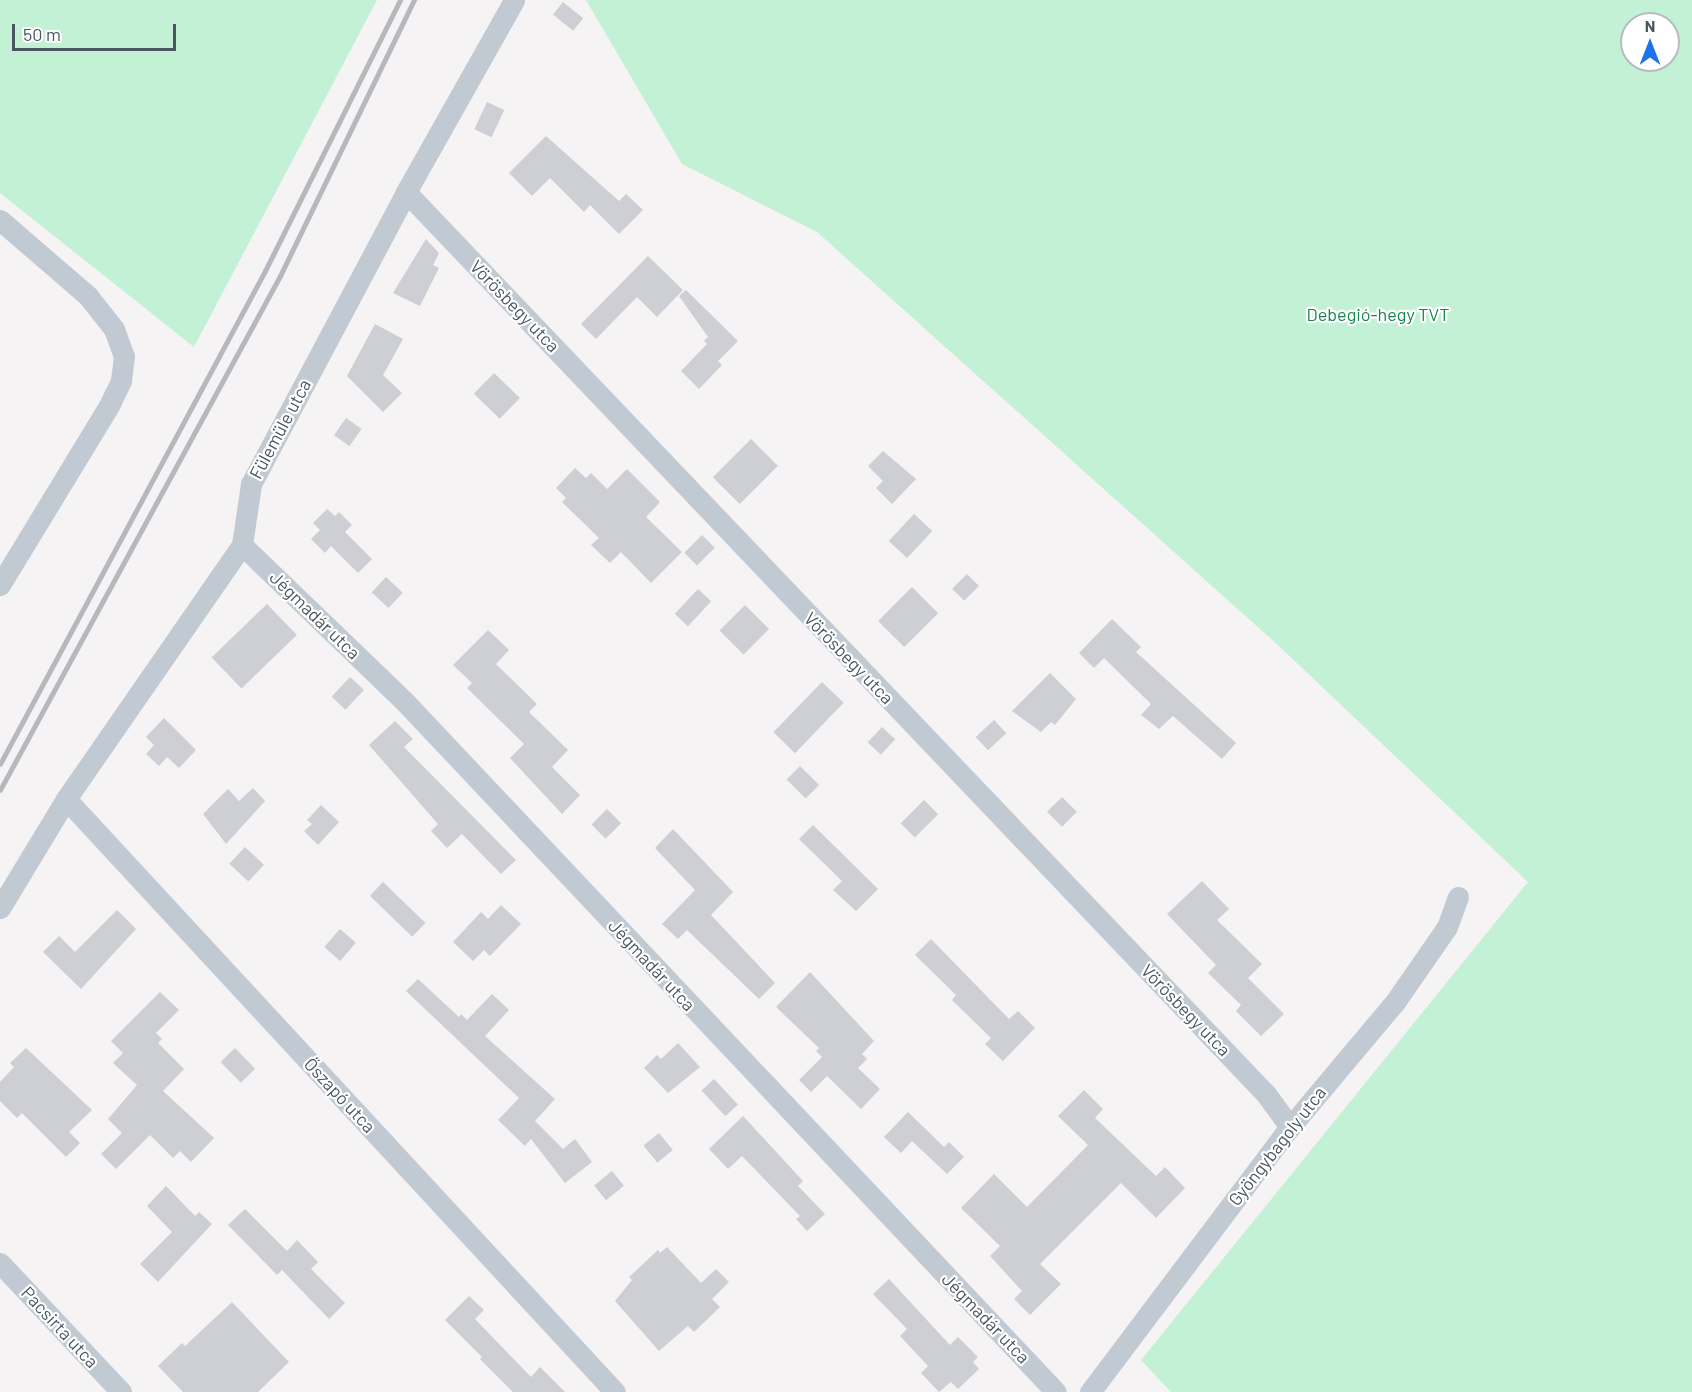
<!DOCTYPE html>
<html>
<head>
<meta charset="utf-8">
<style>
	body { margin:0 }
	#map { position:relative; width:1692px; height:1392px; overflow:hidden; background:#f5f3f3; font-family:Barlow,sans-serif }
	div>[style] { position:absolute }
	.green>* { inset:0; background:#c3f1d5 }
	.building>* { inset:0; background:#cdcfd5; transform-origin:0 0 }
	.minor>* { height:21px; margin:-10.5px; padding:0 10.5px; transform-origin:10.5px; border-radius:10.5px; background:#c1cad2 }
	.rail>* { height:4.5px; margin:-2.25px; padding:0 2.25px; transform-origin:2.25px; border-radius:2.25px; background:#b5b8bd }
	span { translate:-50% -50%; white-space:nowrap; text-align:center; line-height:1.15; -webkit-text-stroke:4.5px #fff; paint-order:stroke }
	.street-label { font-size:18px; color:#4a5661 }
	.park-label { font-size:18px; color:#17864f }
	.north { position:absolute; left:1620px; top:12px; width:60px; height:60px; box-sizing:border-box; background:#fff; border:2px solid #b7bbc0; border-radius:50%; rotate:0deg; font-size:16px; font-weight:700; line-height:24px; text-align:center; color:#4a5661 }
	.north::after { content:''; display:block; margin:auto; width:21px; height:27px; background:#1a73e8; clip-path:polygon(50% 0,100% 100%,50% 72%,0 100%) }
	.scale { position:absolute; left:12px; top:24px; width:164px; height:27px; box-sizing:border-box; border:3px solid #4a5661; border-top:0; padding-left:8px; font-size:18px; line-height:21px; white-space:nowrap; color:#4a5661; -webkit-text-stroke:4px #fff; paint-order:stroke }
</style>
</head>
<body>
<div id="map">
	<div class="green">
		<i style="clip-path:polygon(0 0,377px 0,194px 347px,0 193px)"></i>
		<i style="clip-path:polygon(evenodd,586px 0,1692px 0,1692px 1392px,1171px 1392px,1141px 1360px,1528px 882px,1280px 647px,817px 232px,682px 164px,586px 0,1632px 24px,1668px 24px,1668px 60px,1632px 60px,1632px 24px)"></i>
	</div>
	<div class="building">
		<i style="left:563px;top:2px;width:26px;height:16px;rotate:39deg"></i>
		<i style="left:487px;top:102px;width:19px;height:30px;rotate:25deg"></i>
		<i style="clip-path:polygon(546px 136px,619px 201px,626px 194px,643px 210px,619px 234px,590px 205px,584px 212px,550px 178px,532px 196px,509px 173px)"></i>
		<i style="clip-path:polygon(426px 239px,439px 253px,433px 265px,439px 268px,420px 306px,393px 293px)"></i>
		<i style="clip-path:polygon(648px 256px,683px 290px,657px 317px,637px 297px,596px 339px,581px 324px)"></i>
		<i style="clip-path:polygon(686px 290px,738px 341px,718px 361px,722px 365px,699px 389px,681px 371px,707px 344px,704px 341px,708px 337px,679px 296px)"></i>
		<i style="clip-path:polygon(375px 324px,403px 339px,383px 375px,402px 393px,383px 412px,347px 376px)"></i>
		<i style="left:494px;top:373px;width:36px;height:29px;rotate:44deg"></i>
		<i style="left:346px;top:418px;width:19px;height:21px;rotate:35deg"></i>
		<i style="left:751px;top:439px;width:38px;height:54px;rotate:45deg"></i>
		<i style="clip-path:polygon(883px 451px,916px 479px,892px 504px,876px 488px,883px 481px,868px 466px)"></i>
		<i style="clip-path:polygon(575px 468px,586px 478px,591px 473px,607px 489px,627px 469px,660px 502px,646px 517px,682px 552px,651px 583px,621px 552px,610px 563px,591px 545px,599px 538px,562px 502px,566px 498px,556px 488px)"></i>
		<i style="clip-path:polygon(327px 509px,335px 516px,339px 512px,352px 525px,345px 532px,372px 559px,358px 573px,331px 546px,325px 553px,311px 539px,320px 530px,313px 523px)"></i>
		<i style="left:914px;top:514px;width:25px;height:37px;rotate:43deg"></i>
		<i style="left:702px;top:535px;width:18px;height:25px;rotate:45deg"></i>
		<i style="left:967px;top:574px;width:17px;height:21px;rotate:45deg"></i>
		<i style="left:386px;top:577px;width:23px;height:21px;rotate:43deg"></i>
		<i style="left:912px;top:587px;width:37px;height:48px;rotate:45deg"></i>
		<i style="left:698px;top:589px;width:18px;height:34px;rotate:43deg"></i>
		<i style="left:267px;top:604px;width:43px;height:77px;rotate:46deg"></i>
		<i style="left:745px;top:605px;width:34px;height:36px;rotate:45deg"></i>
		<i style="clip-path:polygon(1112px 619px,1141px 647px,1136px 652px,1236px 743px,1222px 759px,1173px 716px,1159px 729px,1141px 715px,1151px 704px,1104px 658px,1094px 668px,1079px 653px)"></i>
		<i style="clip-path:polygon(488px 630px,509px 650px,496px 664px,537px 704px,529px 712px,568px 750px,552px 767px,580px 795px,562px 814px,510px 758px,524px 744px,467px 688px,472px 683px,453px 665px)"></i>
		<i style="clip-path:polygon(1050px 673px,1076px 699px,1055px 725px,1051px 722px,1041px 732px,1012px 711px)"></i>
		<i style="left:350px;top:677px;width:19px;height:27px;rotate:43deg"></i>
		<i style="left:822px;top:682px;width:30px;height:70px;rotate:44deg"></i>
		<i style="clip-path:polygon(164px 718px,196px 750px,179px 768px,167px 757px,159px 766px,146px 754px,154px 745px,146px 737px)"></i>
		<i style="left:994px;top:720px;width:18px;height:25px;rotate:47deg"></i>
		<i style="clip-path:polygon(395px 721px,413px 739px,404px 747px,516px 860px,501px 874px,462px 834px,447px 848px,431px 831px,438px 824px,369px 745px)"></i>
		<i style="left:882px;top:727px;width:18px;height:21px;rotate:43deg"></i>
		<i style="left:800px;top:766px;width:27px;height:19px;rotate:45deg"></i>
		<i style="clip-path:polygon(253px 788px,265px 801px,226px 844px,203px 814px,228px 789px,239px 801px)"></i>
		<i style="left:1062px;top:797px;width:21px;height:21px;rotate:45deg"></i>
		<i style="left:924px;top:800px;width:20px;height:33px;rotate:45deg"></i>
		<i style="clip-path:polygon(321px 805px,339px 822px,318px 845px,304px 831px,312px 824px,307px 820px)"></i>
		<i style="left:607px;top:809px;width:20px;height:22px;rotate:45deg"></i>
		<i style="clip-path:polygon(813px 825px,878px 889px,856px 911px,833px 890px,842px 881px,799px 839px)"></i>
		<i style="clip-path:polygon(673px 829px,733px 892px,711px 915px,775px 983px,759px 999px,687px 930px,678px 939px,662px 924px,695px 890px,655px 848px)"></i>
		<i style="left:245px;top:847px;width:26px;height:23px;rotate:43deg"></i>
		<i style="clip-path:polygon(1202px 881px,1229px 909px,1217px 920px,1262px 964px,1248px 978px,1284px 1014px,1261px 1036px,1236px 1011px,1241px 1005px,1208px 973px,1216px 965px,1167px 914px)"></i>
		<i style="left:383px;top:882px;width:59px;height:19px;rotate:44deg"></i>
		<i style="clip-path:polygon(501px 905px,521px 924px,490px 956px,484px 950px,473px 961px,453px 942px,481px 912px,488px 919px)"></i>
		<i style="clip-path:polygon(117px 910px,136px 929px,81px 989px,43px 952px,59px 936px,75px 952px)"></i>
		<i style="left:340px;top:929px;width:21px;height:24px;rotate:41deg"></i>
		<i style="clip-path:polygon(931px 939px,1009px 1019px,1018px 1011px,1035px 1028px,1003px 1061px,985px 1044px,991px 1038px,952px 1000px,956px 995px,915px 955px)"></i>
		<i style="clip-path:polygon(810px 972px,874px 1041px,862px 1054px,867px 1059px,858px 1068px,880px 1089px,861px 1109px,827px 1076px,811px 1092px,799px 1080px,822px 1057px,816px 1051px,819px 1048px,776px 1007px)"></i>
		<i style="clip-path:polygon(418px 979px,459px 1017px,461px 1014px,467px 1020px,492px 994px,509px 1010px,485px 1036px,555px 1099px,535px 1121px,563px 1149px,575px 1139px,592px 1162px,565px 1183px,531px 1139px,525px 1146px,498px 1120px,519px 1098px,406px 991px)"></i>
		<i style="clip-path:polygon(160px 992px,179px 1010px,156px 1033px,162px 1039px,158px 1043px,184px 1069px,163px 1091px,214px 1138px,191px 1162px,180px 1151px,173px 1158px,150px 1135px,116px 1169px,101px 1154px,122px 1133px,108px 1119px,137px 1085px,113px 1063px,123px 1053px,111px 1041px)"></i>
		<i style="clip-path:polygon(678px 1043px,700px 1067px,668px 1093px,644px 1068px,657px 1055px,661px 1059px)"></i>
		<i style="clip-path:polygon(26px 1048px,92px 1110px,69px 1132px,80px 1143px,66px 1157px,22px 1113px,17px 1118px,0 1101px,0 1082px,14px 1067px,10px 1063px)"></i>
		<i style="left:235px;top:1048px;width:29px;height:20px;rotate:46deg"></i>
		<i style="left:714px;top:1079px;width:35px;height:17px;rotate:47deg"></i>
		<i style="clip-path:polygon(1084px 1090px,1103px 1109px,1095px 1118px,1156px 1176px,1165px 1167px,1185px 1188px,1156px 1218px,1121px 1183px,1040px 1264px,1061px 1284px,1030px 1315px,1014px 1299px,1022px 1291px,990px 1256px,1000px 1246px,961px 1208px,994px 1174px,1027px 1207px,1088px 1145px,1058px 1116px)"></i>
		<i style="clip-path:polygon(908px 1112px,944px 1147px,949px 1142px,964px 1157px,947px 1174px,912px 1141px,901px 1153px,884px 1137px)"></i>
		<i style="clip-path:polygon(743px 1116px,803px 1181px,798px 1186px,825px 1214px,807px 1231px,796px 1219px,800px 1216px,742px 1156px,728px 1169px,709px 1149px)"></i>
		<i style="left:659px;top:1133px;width:22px;height:20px;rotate:51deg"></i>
		<i style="left:612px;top:1171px;width:19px;height:23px;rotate:51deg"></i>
		<i style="clip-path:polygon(166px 1186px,195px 1216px,199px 1212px,212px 1224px,158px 1282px,140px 1264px,172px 1232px,147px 1206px)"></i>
		<i style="clip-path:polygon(245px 1209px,287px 1251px,297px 1240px,318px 1262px,311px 1269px,345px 1303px,329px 1319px,282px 1270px,277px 1275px,228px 1225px)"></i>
		<i style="clip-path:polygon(667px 1247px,701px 1283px,716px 1269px,729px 1282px,712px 1299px,720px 1307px,694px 1332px,688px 1326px,659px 1351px,615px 1301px,632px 1280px,629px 1277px,658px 1250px,660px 1253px)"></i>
		<i style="clip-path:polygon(889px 1279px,950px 1345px,958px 1337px,978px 1357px,973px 1362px,979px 1369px,958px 1389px,951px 1382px,939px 1392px,921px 1373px,928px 1366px,900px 1336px,907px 1329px,873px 1294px)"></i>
		<i style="clip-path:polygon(469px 1296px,484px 1310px,475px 1319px,531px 1377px,540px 1367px,565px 1392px,513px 1392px,480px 1359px,482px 1357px,445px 1320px)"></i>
		<i style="clip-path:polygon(232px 1302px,289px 1362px,258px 1392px,183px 1392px,158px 1366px,182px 1343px,185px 1346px)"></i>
	</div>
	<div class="minor">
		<i style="left:406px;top:192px;width:1246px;rotate:46.37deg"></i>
		<i style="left:1266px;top:1094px;width:41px;rotate:54deg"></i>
		<i style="left:0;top:220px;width:116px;rotate:40.8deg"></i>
		<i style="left:88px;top:296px;width:42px;rotate:51.8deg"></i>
		<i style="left:114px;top:329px;width:29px;rotate:70deg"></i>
		<i style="left:124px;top:356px;width:25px;rotate:97deg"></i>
		<i style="left:121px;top:381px;width:25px;rotate:116deg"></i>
		<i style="left:110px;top:404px;width:212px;rotate:121.3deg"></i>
		<i style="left:242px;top:545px;width:228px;rotate:43.9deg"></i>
		<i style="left:406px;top:703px;width:947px;rotate:46.67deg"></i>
		<i style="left:66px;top:799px;width:808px;rotate:47.21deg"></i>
		<i style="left:0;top:908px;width:127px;rotate:-58.8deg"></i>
		<i style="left:66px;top:799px;width:309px;rotate:-55.3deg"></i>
		<i style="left:242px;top:545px;width:62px;rotate:-81.6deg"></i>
		<i style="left:251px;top:484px;width:331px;rotate:-62deg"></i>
		<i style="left:406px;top:192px;width:220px;rotate:-60.6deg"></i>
		<i style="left:0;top:1263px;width:177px;rotate:46.8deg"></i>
		<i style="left:1090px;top:1392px;width:332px;rotate:-53deg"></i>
		<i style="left:1290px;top:1127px;width:163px;rotate:-50deg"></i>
		<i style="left:1395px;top:1002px;width:91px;rotate:-55.3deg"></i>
		<i style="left:1447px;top:927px;width:32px;rotate:-70deg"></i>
	</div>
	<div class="rail">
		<i style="left:0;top:764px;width:560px;rotate:-61.74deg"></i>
		<i style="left:265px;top:271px;width:303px;rotate:-63.5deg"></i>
		<i style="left:0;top:790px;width:585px;rotate:-61.42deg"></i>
		<i style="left:280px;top:276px;width:307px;rotate:-64.1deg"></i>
	</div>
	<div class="street-label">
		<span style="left:515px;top:306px;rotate:46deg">Vörösbegy utca</span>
		<span style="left:280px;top:429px;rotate:-62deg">Fülemüle utca</span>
		<span style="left:315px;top:615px;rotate:44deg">Jégmadár utca</span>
		<span style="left:849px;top:658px;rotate:46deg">Vörösbegy utca</span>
		<span style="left:652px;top:965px;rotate:47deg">Jégmadár utca</span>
		<span style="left:1186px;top:1010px;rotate:46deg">Vörösbegy utca</span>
		<span style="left:340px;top:1095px;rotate:47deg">Őszapó utca</span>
		<span style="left:1277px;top:1146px;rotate:-52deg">Gyöngybagoly utca</span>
		<span style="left:986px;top:1318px;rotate:46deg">Jégmadár utca</span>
		<span style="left:60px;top:1327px;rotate:47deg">Pacsirta utca</span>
	</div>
	<div class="park-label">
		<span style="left:1378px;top:314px">Debegió-hegy TVT</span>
	</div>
	<div class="north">N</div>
	<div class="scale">50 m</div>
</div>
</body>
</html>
